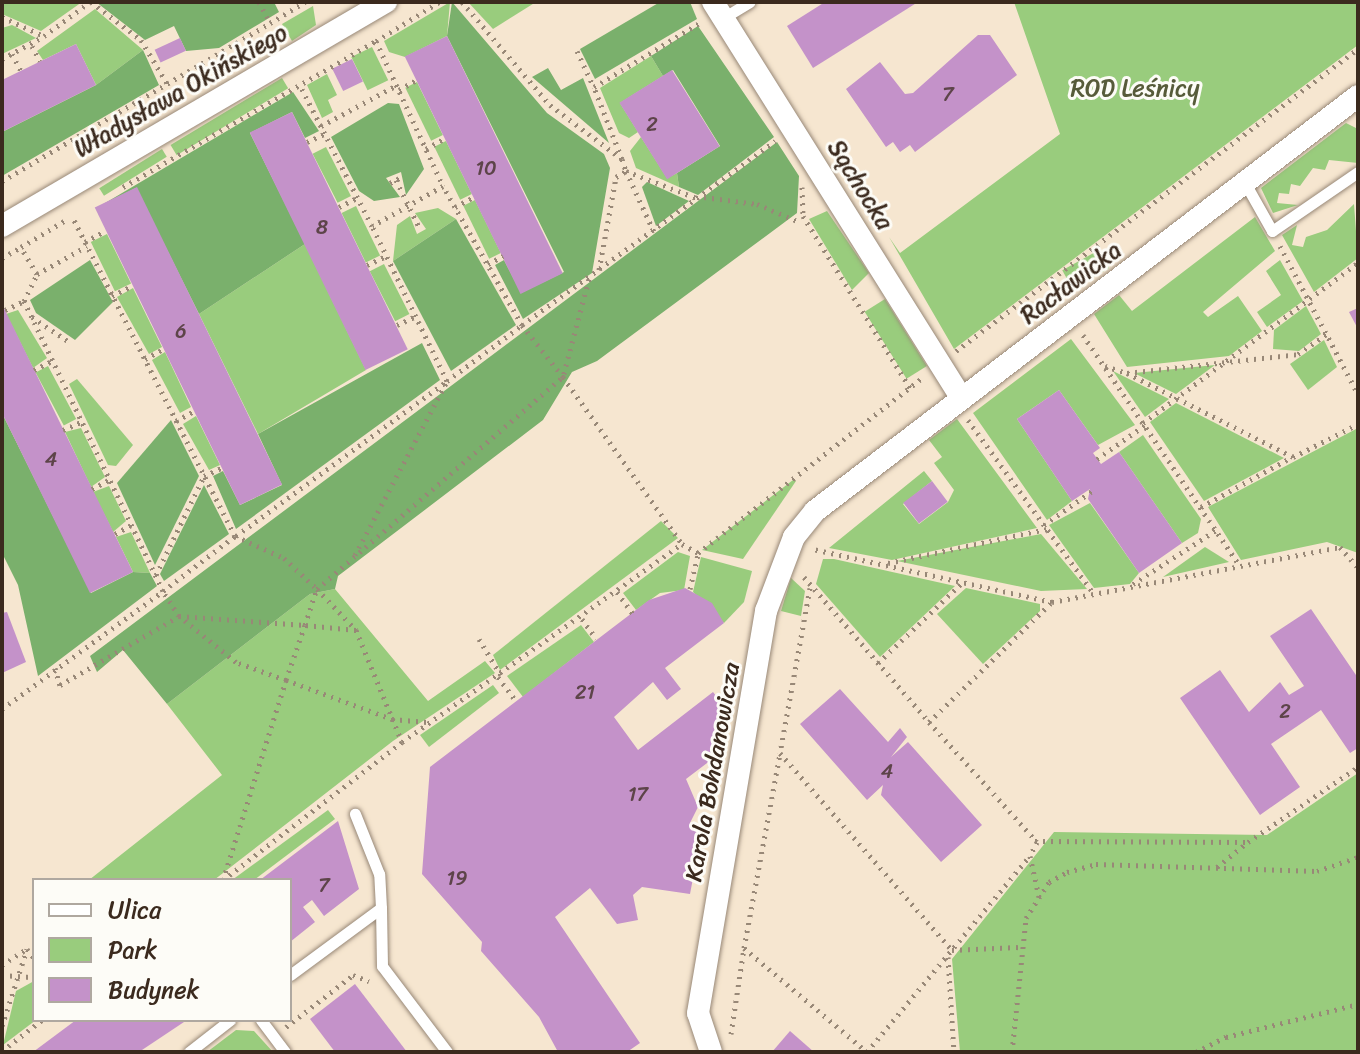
<!DOCTYPE html>
<html>
<head>
<meta charset="utf-8">
<style>
	body { margin:0 }
	#map { position:relative; width:1360px; height:1054px; overflow:hidden; background:#f6e6d0; font-family:Sriracha,sans-serif }
	div>[style] { position:absolute }
	.green>* { inset:0; background:#99cc7d; transform-origin:0 0 }
	.forest>* { inset:0; background:#7ab06c }
	.building>* { inset:0; background:#c492c9; transform-origin:0 0 }
	.path>* { height:5px; margin-top:-2.5px; transform-origin:0; background:repeating-linear-gradient(90deg,#988877 0 2px,transparent 0 8px) }
	.roads { filter:drop-shadow(0 0 2px #988877) drop-shadow(0 0 2px #988877) }
	.service>* { height:11px; margin:-5.5px; padding:0 5.5px; transform-origin:5.5px; border-radius:5.5px; background:#fff }
	.minor>* { height:22px; margin:-11px; padding:0 11px; transform-origin:11px; border-radius:11px; background:#fff }
	span { translate:-50% -50%; white-space:nowrap; text-align:center; line-height:1.15; -webkit-text-stroke:6px #fdfcf7; paint-order:stroke }
	.number-label { font-size:20px; color:#5d4449 }
	.number-label span { -webkit-text-stroke-width:0 }
	.park-label { font-size:24px; color:#575b3a }
	.street-label { font-size:24px; color:#3b2a1e }
	.frame { position:absolute; inset:0; border:4px solid #3b2a1e; pointer-events:none }
	.legend { position:absolute; left:32px; top:878px; width:260px; height:144px; box-sizing:border-box; background:#fdfcf7; border:2px solid #afa8a0; margin:0; padding:10px 14px; list-style:none; font-size:24px; color:#3b2a1e }
	.legend li { display:flex; align-items:center; gap:16px; height:40px }
	.legend b { width:40px; border:2px solid #afa8a0 }
</style>
</head>
<body>
<div id="map">
	<div class="green">
		<i style="clip-path:polygon(2px 2px,82px 2px,41px 31px,2px 14px)"></i>
		<i style="clip-path:polygon(450px 2px,447px 36px,405px 57px,389px 52px,384px 41px)"></i>
		<i style="clip-path:polygon(468px 2px,536px 2px,493px 29px)"></i>
		<i style="clip-path:polygon(1014px 2px,1358px 2px,1358px 45px,954px 349px,889px 237px,900px 253px,1060px 134px)"></i>
		<i style="clip-path:polygon(313px 6px,316px 25px,292px 41px,282px 24px)"></i>
		<i style="clip-path:polygon(95px 9px,143px 50px,96px 85px,76px 44px,43px 60px,37px 51px)"></i>
		<i style="clip-path:polygon(12px 25px,36px 38px,2px 54px,2px 28px)"></i>
		<i style="left:372px;top:47px;width:37px;height:23px;rotate:64deg"></i>
		<i style="clip-path:polygon(651px 56px,663px 76px,620px 103px,638px 132px,629px 138px,619px 133px,600px 88px)"></i>
		<i style="clip-path:polygon(327px 74px,337px 95px,328px 100px,333px 112px,322px 118px,307px 85px)"></i>
		<i style="left:282px;top:78px;width:12px;height:130px;rotate:59deg"></i>
		<i style="left:417px;top:82px;width:59px;height:13px;rotate:64deg"></i>
		<i style="clip-path:polygon(1346px 123px,1358px 129px,1358px 163px,1329px 160px,1325px 170px,1313px 168px,1300px 186px,1291px 184px,1289px 194px,1279px 193px,1277px 203px,1298px 205px,1273px 213px,1261px 188px)"></i>
		<i style="clip-path:polygon(641px 137px,667px 178px,677px 173px,679px 187px,636px 168px,630px 151px)"></i>
		<i style="left:446px;top:141px;width:59px;height:13px;rotate:64deg"></i>
		<i style="left:326px;top:147px;width:55px;height:15px;rotate:63deg"></i>
		<i style="left:162px;top:149px;width:9px;height:74px;rotate:58deg"></i>
		<i style="left:475px;top:200px;width:59px;height:13px;rotate:64deg"></i>
		<i style="clip-path:polygon(1354px 204px,1358px 258px,1314px 292px,1282px 235px,1297px 225px,1292px 245px,1303px 247px,1306px 237px,1327px 230px)"></i>
		<i style="left:356px;top:206px;width:55px;height:16px;rotate:64deg"></i>
		<i style="clip-path:polygon(438px 208px,456px 219px,393px 261px,397px 225px,410px 216px,417px 234px,426px 229px,415px 213px)"></i>
		<i style="clip-path:polygon(827px 211px,869px 273px,852px 290px,809px 219px)"></i>
		<i style="clip-path:polygon(1255px 217px,1275px 251px,1203px 312px,1208px 317px,1238px 296px,1262px 331px,1229px 356px,1127px 367px,1094px 314px,1119px 295px,1132px 311px)"></i>
		<i style="left:107px;top:234px;width:55px;height:18px;rotate:64deg"></i>
		<i style="clip-path:polygon(305px 244px,366px 370px,258px 434px,199px 314px)"></i>
		<i style="left:1099px;top:250px;width:21px;height:42px;rotate:61deg"></i>
		<i style="clip-path:polygon(1280px 260px,1303px 301px,1267px 327px,1257px 312px,1281px 295px,1266px 271px)"></i>
		<i style="left:384px;top:264px;width:56px;height:16px;rotate:63deg"></i>
		<i style="clip-path:polygon(133px 288px,162px 347px,149px 354px,117px 297px)"></i>
		<i style="left:885px;top:299px;width:79px;height:24px;rotate:58deg"></i>
		<i style="clip-path:polygon(1306px 306px,1321px 334px,1299px 351px,1273px 349px,1274px 330px)"></i>
		<i style="clip-path:polygon(18px 310px,47px 358px,33px 368px,6px 314px)"></i>
		<i style="clip-path:polygon(1071px 339px,1135px 425px,1098px 445px,1059px 390px,1017px 419px,1072px 501px,1047px 520px,973px 413px)"></i>
		<i style="clip-path:polygon(1324px 340px,1337px 367px,1308px 390px,1290px 364px)"></i>
		<i style="clip-path:polygon(165px 352px,191px 407px,180px 413px,152px 360px)"></i>
		<i style="clip-path:polygon(1215px 365px,1176px 394px,1134px 373px)"></i>
		<i style="left:48px;top:366px;width:60px;height:14px;rotate:62deg"></i>
		<i style="clip-path:polygon(1113px 371px,1169px 399px,1145px 417px)"></i>
		<i style="clip-path:polygon(77px 379px,133px 445px,116px 466px,108px 465px,69px 384px)"></i>
		<i style="clip-path:polygon(1176px 403px,1284px 458px,1204px 501px,1150px 422px)"></i>
		<i style="clip-path:polygon(196px 416px,220px 465px,209px 470px,183px 424px)"></i>
		<i style="clip-path:polygon(957px 419px,1037px 528px,892px 560px,829px 548px,924px 471px,932px 481px,903px 504px,919px 524px,948px 502px,954px 490px,934px 463px,942px 457px,929px 440px)"></i>
		<i style="clip-path:polygon(81px 428px,105px 477px,91px 487px,65px 432px)"></i>
		<i style="clip-path:polygon(1358px 428px,1358px 553px,1327px 542px,1241px 560px,1208px 507px)"></i>
		<i style="clip-path:polygon(1143px 435px,1201px 519px,1198px 533px,1182px 543px,1119px 452px)"></i>
		<i style="clip-path:polygon(796px 481px,743px 559px,702px 550px,793px 480px)"></i>
		<i style="clip-path:polygon(109px 486px,126px 521px,113px 532px,93px 492px)"></i>
		<i style="clip-path:polygon(1090px 503px,1139px 573px,1130px 584px,1094px 588px,1049px 525px)"></i>
		<i style="clip-path:polygon(661px 521px,678px 538px,500px 670px,493px 655px)"></i>
		<i style="clip-path:polygon(131px 532px,150px 573px,133px 572px,116px 537px)"></i>
		<i style="clip-path:polygon(1041px 534px,1087px 589px,1041px 591px,897px 561px)"></i>
		<i style="clip-path:polygon(1205px 547px,1229px 562px,1163px 577px)"></i>
		<i style="clip-path:polygon(678px 552px,690px 556px,684px 590px,660px 593px,636px 610px,623px 593px)"></i>
		<i style="clip-path:polygon(701px 557px,752px 571px,744px 602px,724px 623px,693px 592px)"></i>
		<i style="clip-path:polygon(823px 559px,834px 559px,955px 586px,880px 657px,816px 584px)"></i>
		<i style="clip-path:polygon(791px 578px,805px 591px,801px 616px,781px 611px)"></i>
		<i style="clip-path:polygon(966px 588px,1040px 604px,1040px 611px,983px 664px,937px 614px)"></i>
		<i style="clip-path:polygon(335px 589px,428px 701px,485px 661px,495px 673px,393px 741px,214px 880px,89px 880px,222px 775px,167px 704px,310px 594px)"></i>
		<i style="clip-path:polygon(581px 625px,594px 642px,523px 697px,507px 676px)"></i>
		<i style="clip-path:polygon(493px 685px,499px 693px,429px 747px,420px 735px)"></i>
		<i style="clip-path:polygon(1358px 773px,1358px 1052px,960px 1052px,952px 959px,1054px 832px,1267px 835px)"></i>
		<i style="clip-path:polygon(328px 810px,335px 819px,254px 880px,232px 880px)"></i>
		<i style="clip-path:polygon(34px 981px,36px 1020px,3px 1045px,16px 991px)"></i>
		<i style="clip-path:polygon(236px 1030px,254px 1031px,273px 1052px,207px 1052px)"></i>
	</div>
	<div class="forest">
		<i style="clip-path:polygon(96px 2px,274px 2px,279px 12px,219px 48px,186px 51px,174px 26px,145px 40px)"></i>
		<i style="clip-path:polygon(452px 2px,547px 113px,604px 154px,610px 168px,592px 273px,523px 319px,495px 265px,504px 260px,521px 293px,564px 272px,447px 36px)"></i>
		<i style="clip-path:polygon(660px 2px,690px 2px,697px 19px,595px 79px,580px 49px)"></i>
		<i style="clip-path:polygon(698px 26px,774px 137px,698px 195px,679px 187px,677px 173px,720px 146px,673px 70px,663px 76px,651px 56px)"></i>
		<i style="clip-path:polygon(143px 50px,159px 85px,2px 176px,2px 132px,96px 85px)"></i>
		<i style="clip-path:polygon(548px 68px,561px 90px,583px 78px,609px 143px,532px 77px)"></i>
		<i style="clip-path:polygon(293px 92px,319px 131px,305px 138px,292px 112px,250px 133px,305px 244px,199px 314px,136px 188px,95px 209px)"></i>
		<i style="clip-path:polygon(388px 103px,399px 104px,424px 169px,406px 195px,401px 172px,386px 178px,400px 197px,374px 201px,359px 191px,331px 137px)"></i>
		<i style="clip-path:polygon(777px 142px,799px 176px,797px 213px,597px 361px,572px 372px,543px 420px,338px 576px,335px 589px,310px 594px,167px 704px,123px 650px,97px 672px,90px 656px)"></i>
		<i style="clip-path:polygon(647px 182px,689px 201px,656px 226px,642px 187px)"></i>
		<i style="clip-path:polygon(456px 219px,516px 325px,451px 371px,393px 261px)"></i>
		<i style="clip-path:polygon(90px 260px,113px 302px,75px 340px,36px 313px,30px 300px)"></i>
		<i style="clip-path:polygon(422px 343px,440px 380px,236px 529px,213px 476px,223px 471px,240px 505px,282px 485px,258px 434px)"></i>
		<i style="clip-path:polygon(2px 413px,91px 593px,133px 572px,150px 573px,157px 586px,38px 676px,18px 585px,2px 553px)"></i>
		<i style="clip-path:polygon(171px 420px,199px 476px,155px 565px,117px 483px)"></i>
		<i style="clip-path:polygon(204px 485px,229px 534px,164px 581px,160px 574px)"></i>
	</div>
	<div class="building">
		<i style="clip-path:polygon(825px 2px,918px 2px,813px 68px,787px 26px)"></i>
		<i style="clip-path:polygon(978px 35px,990px 35px,1017px 75px,915px 152px,910px 145px,900px 152px,893px 142px,886px 147px,846px 89px,880px 62px,905px 94px,913px 93px)"></i>
		<i style="left:447px;top:36px;width:264px;height:47px;rotate:64deg"></i>
		<i style="left:180px;top:38px;width:14px;height:28px;rotate:65deg"></i>
		<i style="clip-path:polygon(76px 44px,96px 85px,2px 132px,2px 80px)"></i>
		<i style="left:352px;top:59px;width:25px;height:22px;rotate:64deg"></i>
		<i style="left:672px;top:70px;width:90px;height:62px;rotate:58deg"></i>
		<i style="left:292px;top:112px;width:264px;height:47px;rotate:64deg"></i>
		<i style="left:137px;top:187px;width:331px;height:47px;rotate:64deg"></i>
		<i style="clip-path:polygon(2px 304px,133px 572px,90px 593px,2px 413px)"></i>
		<i style="clip-path:polygon(1358px 308px,1358px 329px,1349px 312px)"></i>
		<i style="clip-path:polygon(1059px 390px,1100px 448px,1093px 453px,1101px 464px,1119px 452px,1182px 543px,1139px 573px,1088px 499px,1090px 489px,1072px 501px,1017px 419px)"></i>
		<i style="left:932px;top:481px;width:26px;height:36px;rotate:53deg"></i>
		<i style="clip-path:polygon(685px 588px,712px 603px,724px 623px,665px 668px,681px 689px,667px 700px,653px 682px,614px 717px,638px 750px,713px 692px,723px 705px,715px 757px,686px 779px,698px 807px,690px 823px,701px 836px,690px 894px,642px 887px,633px 895px,638px 920px,617px 924px,590px 888px,555px 917px,640px 1043px,627px 1052px,558px 1052px,539px 1017px,481px 951px,482px 942px,422px 874px,430px 767px,649px 600px)"></i>
		<i style="clip-path:polygon(1311px 609px,1358px 678px,1358px 748px,1350px 753px,1321px 710px,1271px 744px,1300px 787px,1260px 815px,1180px 698px,1220px 670px,1249px 712px,1280px 682px,1289px 695px,1304px 686px,1270px 636px)"></i>
		<i style="clip-path:polygon(7px 612px,26px 662px,2px 673px,2px 613px)"></i>
		<i style="clip-path:polygon(840px 689px,888px 742px,900px 728px,907px 737px,891px 757px,908px 742px,982px 825px,941px 862px,881px 795px,883px 785px,867px 800px,800px 724px)"></i>
		<i style="clip-path:polygon(338px 821px,359px 889px,324px 916px,312px 900px,303px 907px,315px 922px,290px 942px,290px 880px,260px 880px)"></i>
		<i style="clip-path:polygon(355px 984px,407px 1052px,335px 1052px,310px 1019px)"></i>
		<i style="clip-path:polygon(76px 1020px,187px 1020px,139px 1052px,33px 1052px)"></i>
		<i style="clip-path:polygon(790px 1031px,814px 1052px,772px 1052px)"></i>
	</div>
	<div class="path">
		<i style="left:91px;top:2px;width:63px;rotate:37.2deg"></i>
		<i style="left:141px;top:40px;width:52px;rotate:59deg"></i>
		<i style="left:259px;top:2px;width:24px;rotate:62deg"></i>
		<i style="left:270px;top:23px;width:41px;rotate:-31deg"></i>
		<i style="left:462px;top:2px;width:135px;rotate:49.5deg"></i>
		<i style="left:550px;top:105px;width:90px;rotate:36.9deg"></i>
		<i style="left:622px;top:159px;width:77px;rotate:-111.3deg"></i>
		<i style="left:594px;top:87px;width:125px;rotate:-31.3deg"></i>
		<i style="left:2px;top:17px;width:46px;rotate:24.3deg"></i>
		<i style="left:44px;top:36px;width:57px;rotate:-36.5deg"></i>
		<i style="left:376px;top:41px;width:74px;rotate:-31.8deg"></i>
		<i style="left:32px;top:46px;width:17px;rotate:62deg"></i>
		<i style="left:577px;top:51px;width:40px;rotate:65deg"></i>
		<i style="left:12px;top:54px;width:19px;rotate:62deg"></i>
		<i style="left:2px;top:59px;width:48px;rotate:-28.7deg"></i>
		<i style="left:399px;top:90px;width:20px;rotate:-30deg"></i>
		<i style="left:321px;top:126px;width:86px;rotate:-28.3deg"></i>
		<i style="left:307px;top:142px;width:19px;rotate:-25deg"></i>
		<i style="left:426px;top:149px;width:22px;rotate:-30deg"></i>
		<i style="left:622px;top:159px;width:13px;rotate:72deg"></i>
		<i style="left:626px;top:171px;width:78px;rotate:21deg"></i>
		<i style="left:396px;top:180px;width:52px;rotate:63.9deg"></i>
		<i style="left:2px;top:181px;width:311px;rotate:-30.5deg"></i>
		<i style="left:390px;top:183px;width:13px;rotate:-27deg"></i>
		<i style="left:123px;top:187px;width:292px;rotate:-30deg"></i>
		<i style="left:376px;top:41px;width:160px;rotate:65.2deg"></i>
		<i style="left:443px;top:186px;width:81px;rotate:150.6deg"></i>
		<i style="left:372px;top:226px;width:158px;rotate:-117.1deg"></i>
		<i style="left:802px;top:187px;width:29px;rotate:88deg"></i>
		<i style="left:803px;top:216px;width:203px;rotate:58.1deg"></i>
		<i style="left:704px;top:197px;width:53px;rotate:7.5deg"></i>
		<i style="left:757px;top:204px;width:43px;rotate:23deg"></i>
		<i style="left:339px;top:207px;width:20px;rotate:-27deg"></i>
		<i style="left:455px;top:207px;width:21px;rotate:-28deg"></i>
		<i style="left:85px;top:242px;width:23px;rotate:-29deg"></i>
		<i style="left:1280px;top:246px;width:167px;rotate:62.2deg"></i>
		<i style="left:2px;top:258px;width:22px;rotate:-30deg"></i>
		<i style="left:488px;top:264px;width:17px;rotate:-28deg"></i>
		<i style="left:367px;top:265px;width:21px;rotate:-25deg"></i>
		<i style="left:599px;top:270px;width:95px;rotate:-79.6deg"></i>
		<i style="left:616px;top:177px;width:12px;rotate:-31deg"></i>
		<i style="left:626px;top:171px;width:67px;rotate:65.3deg"></i>
		<i style="left:37px;top:274px;width:57px;rotate:-29.2deg"></i>
		<i style="left:589px;top:279px;width:101px;rotate:104.9deg"></i>
		<i style="left:563px;top:377px;width:205px;rotate:54.5deg"></i>
		<i style="left:112px;top:296px;width:22px;rotate:-27deg"></i>
		<i style="left:5px;top:310px;width:21px;rotate:-25deg"></i>
		<i style="left:32px;top:317px;width:47px;rotate:33.7deg"></i>
		<i style="left:397px;top:325px;width:21px;rotate:-25deg"></i>
		<i style="left:1083px;top:335px;width:279px;rotate:55.8deg"></i>
		<i style="left:956px;top:351px;width:503px;rotate:-36.92deg"></i>
		<i style="left:145px;top:359px;width:21px;rotate:-29deg"></i>
		<i style="left:1105px;top:366px;width:23px;rotate:18deg"></i>
		<i style="left:1127px;top:373px;width:172px;rotate:-6.3deg"></i>
		<i style="left:1298px;top:354px;width:35px;rotate:-35deg"></i>
		<i style="left:34px;top:370px;width:20px;rotate:-27deg"></i>
		<i style="left:1127px;top:373px;width:186px;rotate:26.8deg"></i>
		<i style="left:1293px;top:457px;width:73px;rotate:-26.9deg"></i>
		<i style="left:968px;top:420px;width:215px;rotate:54.1deg"></i>
		<i style="left:176px;top:421px;width:21px;rotate:-29deg"></i>
		<i style="left:1143px;top:423px;width:268px;rotate:-36.7deg"></i>
		<i style="left:63px;top:430px;width:20px;rotate:-24deg"></i>
		<i style="left:1097px;top:459px;width:59px;rotate:-35.3deg"></i>
		<i style="left:92px;top:489px;width:19px;rotate:-28deg"></i>
		<i style="left:1201px;top:507px;width:104px;rotate:-28.8deg"></i>
		<i style="left:1044px;top:525px;width:59px;rotate:-35.3deg"></i>
		<i style="left:115px;top:534px;width:18px;rotate:-29deg"></i>
		<i style="left:235px;top:536px;width:54px;rotate:24.2deg"></i>
		<i style="left:284px;top:558px;width:45px;rotate:43.2deg"></i>
		<i style="left:317px;top:589px;width:325px;rotate:-40.8deg"></i>
		<i style="left:563px;top:377px;width:66px;rotate:-128.3deg"></i>
		<i style="left:522px;top:325px;width:313px;rotate:-36deg"></i>
		<i style="left:236px;top:536px;width:262px;rotate:-36.3deg"></i>
		<i style="left:447px;top:381px;width:172px;rotate:-115.8deg"></i>
		<i style="left:355px;top:555px;width:197px;rotate:-62.1deg"></i>
		<i style="left:447px;top:381px;width:94px;rotate:-36.7deg"></i>
		<i style="left:522px;top:325px;width:160px;rotate:-119.6deg"></i>
		<i style="left:888px;top:563px;width:163px;rotate:-12.1deg"></i>
		<i style="left:156px;top:575px;width:110px;rotate:-64.1deg"></i>
		<i style="left:204px;top:476px;width:19px;rotate:-25deg"></i>
		<i style="left:804px;top:577px;width:191px;rotate:49.2deg"></i>
		<i style="left:929px;top:722px;width:172px;rotate:-44.3deg"></i>
		<i style="left:1052px;top:602px;width:246px;rotate:-167.5deg"></i>
		<i style="left:1133px;top:584px;width:99px;rotate:-33deg"></i>
		<i style="left:810px;top:588px;width:168px;rotate:100.3deg"></i>
		<i style="left:780px;top:753px;width:262px;rotate:48.9deg"></i>
		<i style="left:952px;top:950px;width:70px;rotate:-2.5deg"></i>
		<i style="left:690px;top:589px;width:37px;rotate:-77deg"></i>
		<i style="left:617px;top:592px;width:31px;rotate:54deg"></i>
		<i style="left:1052px;top:602px;width:293px;rotate:-10.8deg"></i>
		<i style="left:1340px;top:547px;width:28px;rotate:49deg"></i>
		<i style="left:582px;top:619px;width:24px;rotate:54deg"></i>
		<i style="left:356px;top:630px;width:51px;rotate:-174.4deg"></i>
		<i style="left:305px;top:625px;width:58px;rotate:109.1deg"></i>
		<i style="left:286px;top:680px;width:53px;rotate:-160.2deg"></i>
		<i style="left:236px;top:662px;width:73px;rotate:-141.1deg"></i>
		<i style="left:179px;top:616px;width:126px;rotate:4.1deg"></i>
		<i style="left:305px;top:625px;width:38px;rotate:-72deg"></i>
		<i style="left:317px;top:589px;width:57px;rotate:46.4deg"></i>
		<i style="left:356px;top:630px;width:121px;rotate:67.7deg"></i>
		<i style="left:479px;top:639px;width:42px;rotate:58.6deg"></i>
		<i style="left:878px;top:663px;width:117px;rotate:-43.6deg"></i>
		<i style="left:55px;top:668px;width:18px;rotate:74deg"></i>
		<i style="left:60px;top:685px;width:138px;rotate:-30.1deg"></i>
		<i style="left:179px;top:616px;width:30px;rotate:-123deg"></i>
		<i style="left:163px;top:591px;width:91px;rotate:-37.4deg"></i>
		<i style="left:235px;top:536px;width:359px;rotate:-117deg"></i>
		<i style="left:498px;top:677px;width:31px;rotate:53deg"></i>
		<i style="left:2px;top:709px;width:200px;rotate:-36.2deg"></i>
		<i style="left:163px;top:591px;width:322px;rotate:-115.6deg"></i>
		<i style="left:24px;top:301px;width:30px;rotate:-64deg"></i>
		<i style="left:37px;top:274px;width:31px;rotate:-121deg"></i>
		<i style="left:21px;top:247px;width:52px;rotate:-31deg"></i>
		<i style="left:929px;top:722px;width:161px;rotate:48deg"></i>
		<i style="left:1037px;top:842px;width:16px;rotate:117deg"></i>
		<i style="left:1030px;top:856px;width:42px;rotate:77.6deg"></i>
		<i style="left:1035px;top:841px;width:213px;rotate:0.3deg"></i>
		<i style="left:1248px;top:842px;width:133px;rotate:-34.3deg"></i>
		<i style="left:1217px;top:867px;width:38px;rotate:-39deg"></i>
		<i style="left:223px;top:880px;width:226px;rotate:-37.6deg"></i>
		<i style="left:402px;top:742px;width:343px;rotate:-35.3deg"></i>
		<i style="left:682px;top:544px;width:18px;rotate:29deg"></i>
		<i style="left:698px;top:553px;width:286px;rotate:-38deg"></i>
		<i style="left:223px;top:880px;width:210px;rotate:-72.5deg"></i>
		<i style="left:286px;top:680px;width:113px;rotate:20.2deg"></i>
		<i style="left:392px;top:719px;width:38px;rotate:5deg"></i>
		<i style="left:744px;top:948px;width:198px;rotate:-79.5deg"></i>
		<i style="left:948px;top:957px;width:95px;rotate:86.4deg"></i>
		<i style="left:2px;top:965px;width:30px;rotate:-33deg"></i>
		<i style="left:27px;top:949px;width:11px;rotate:52deg"></i>
		<i style="left:2px;top:975px;width:32px;rotate:4deg"></i>
		<i style="left:2px;top:1026px;width:81px;rotate:-72deg"></i>
		<i style="left:286px;top:1027px;width:85px;rotate:-37.8deg"></i>
		<i style="left:353px;top:975px;width:17px;rotate:21deg"></i>
		<i style="left:731px;top:1034px;width:87px;rotate:-81.4deg"></i>
		<i style="left:744px;top:948px;width:161px;rotate:40.2deg"></i>
		<i style="left:867px;top:1052px;width:255px;rotate:-50.3deg"></i>
		<i style="left:2px;top:1051px;width:51px;rotate:-37.8deg"></i>
		<i style="left:1012px;top:1052px;width:135px;rotate:-84deg"></i>
		<i style="left:1026px;top:918px;width:43px;rotate:-57.4deg"></i>
		<i style="left:1049px;top:882px;width:21px;rotate:-29deg"></i>
		<i style="left:1067px;top:872px;width:30px;rotate:-15deg"></i>
		<i style="left:1096px;top:864px;width:221px;rotate:1.8deg"></i>
		<i style="left:1317px;top:871px;width:43px;rotate:-18.9deg"></i>
		<i style="left:1196px;top:1052px;width:34px;rotate:-27deg"></i>
		<i style="left:1226px;top:1037px;width:136px;rotate:-14deg"></i>
	</div>
	<div class="roads">
		<div class="service">
			<i style="left:723px;top:18px;width:31px;rotate:-31deg"></i>
			<i style="left:1245px;top:183px;width:55px;rotate:60.6deg"></i>
			<i style="left:1272px;top:231px;width:104px;rotate:-34.5deg"></i>
			<i style="left:381px;top:908px;width:58px;rotate:89deg"></i>
			<i style="left:382px;top:966px;width:108px;rotate:52.9deg"></i>
			<i style="left:290px;top:975px;width:113px;rotate:-36.4deg"></i>
			<i style="left:381px;top:908px;width:34px;rotate:-93deg"></i>
			<i style="left:379px;top:874px;width:65px;rotate:-111.8deg"></i>
			<i style="left:261px;top:1020px;width:40px;rotate:53deg"></i>
			<i style="left:189px;top:1052px;width:52px;rotate:-38deg"></i>
		</div>
		<div class="minor">
			<i style="left:713px;top:2px;width:466px;rotate:57.9deg"></i>
			<i style="left:2px;top:226px;width:445px;rotate:-30.3deg"></i>
			<i style="left:711px;top:1052px;width:41px;rotate:-108.4deg"></i>
			<i style="left:698px;top:1013px;width:408px;rotate:-80.4deg"></i>
			<i style="left:766px;top:611px;width:79px;rotate:-69.3deg"></i>
			<i style="left:794px;top:537px;width:33px;rotate:-51deg"></i>
			<i style="left:815px;top:511px;width:683px;rotate:-37.39deg"></i>
		</div>
	</div>
	<div class="number-label">
		<span style="left:948px;top:94px">7</span>
		<span style="left:652px;top:124px">2</span>
		<span style="left:486px;top:168px">10</span>
		<span style="left:322px;top:227px">8</span>
		<span style="left:181px;top:331px">6</span>
		<span style="left:51px;top:459px">4</span>
		<span style="left:585px;top:692px">21</span>
		<span style="left:1285px;top:711px">2</span>
		<span style="left:887px;top:771px">4</span>
		<span style="left:638px;top:794px">17</span>
		<span style="left:457px;top:878px">19</span>
		<span style="left:324px;top:885px">7</span>
	</div>
	<div class="park-label">
		<span style="left:1135px;top:89px">ROD Leśnicy</span>
	</div>
	<div class="street-label">
		<span style="left:181px;top:91px;rotate:-30deg">Władysława Okińskiego</span>
		<span style="left:860px;top:185px;rotate:58deg">Sąchocka</span>
		<span style="left:1071px;top:283px;rotate:-37deg">Racławicka</span>
		<span style="left:713px;top:772px;rotate:-80deg">Karola Bohdanowicza</span>
	</div>
	<div class="frame"></div>
	<ul class="legend">
	<li><b style="height:10px;background:#fff"></b>Ulica</li>
	<li><b style="height:22px;background:#99cc7d"></b>Park</li>
	<li><b style="height:22px;background:#c492c9"></b>Budynek</li>
	</ul>
</div>
</body>
</html>
